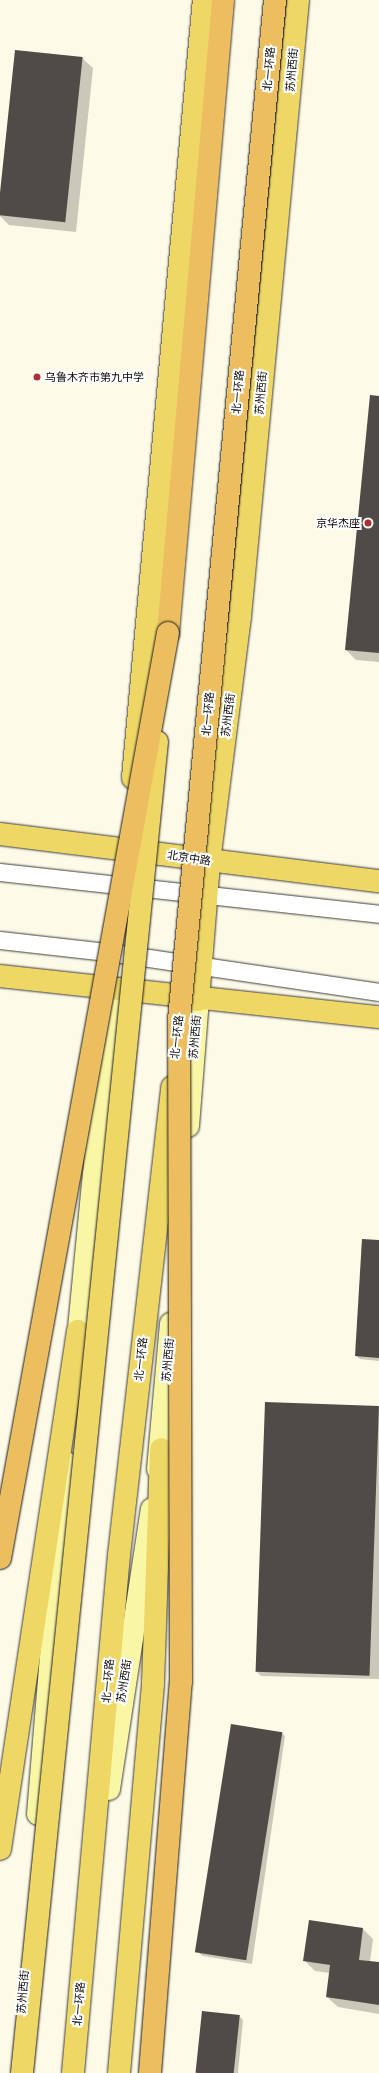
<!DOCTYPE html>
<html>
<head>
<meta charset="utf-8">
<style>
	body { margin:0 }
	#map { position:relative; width:379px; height:2073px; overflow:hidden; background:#fdfbe7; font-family:Merriweather,"Noto Sans SC",serif }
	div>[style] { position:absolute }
	.shadow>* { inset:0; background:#0003 }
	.building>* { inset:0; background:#514b47; transform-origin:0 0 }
	.roads { filter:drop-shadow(0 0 1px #3c3c3c) drop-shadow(0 0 1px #3c3c3c) }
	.service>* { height:17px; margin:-8.5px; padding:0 8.5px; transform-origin:8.5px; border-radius:8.5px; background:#fff }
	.secondary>* { height:22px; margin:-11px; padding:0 11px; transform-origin:11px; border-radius:11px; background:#f9f6a6 }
	.primary>* { height:22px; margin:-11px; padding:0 11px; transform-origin:11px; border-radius:11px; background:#efd766 }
	.trunk>* { height:22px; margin:-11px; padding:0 11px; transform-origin:11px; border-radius:11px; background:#ecbe60 }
	.bridges { filter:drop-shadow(0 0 1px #1a1a1a) drop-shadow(0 0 1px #1a1a1a) }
	.primary-bridge>* { height:22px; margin:-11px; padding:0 11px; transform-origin:11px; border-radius:11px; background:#efd766 }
	.trunk-bridge>* { height:22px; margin:-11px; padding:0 11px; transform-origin:11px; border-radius:11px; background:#ecbe60 }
	.dots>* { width:11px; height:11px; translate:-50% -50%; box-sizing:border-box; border:2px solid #fff; border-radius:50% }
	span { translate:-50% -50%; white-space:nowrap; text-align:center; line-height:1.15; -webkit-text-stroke:4px #fff; paint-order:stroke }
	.street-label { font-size:11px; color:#090909 }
	.poi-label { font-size:11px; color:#090909 }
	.left { translate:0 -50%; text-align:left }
	.right { translate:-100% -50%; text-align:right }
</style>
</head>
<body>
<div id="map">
	<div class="shadow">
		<i style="clip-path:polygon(16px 51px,82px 58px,93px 68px,76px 232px,9px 225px,0 216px)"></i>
		<i style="clip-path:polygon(379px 397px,379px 662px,356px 660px,346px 650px)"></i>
		<i style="clip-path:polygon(379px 1241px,379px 1361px,360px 1359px,356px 1356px)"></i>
		<i style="clip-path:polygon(379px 1406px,379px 1679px,261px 1676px,257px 1672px)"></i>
		<i style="clip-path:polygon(281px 1732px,285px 1736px,252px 1964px,203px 1956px,199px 1953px)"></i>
		<i style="clip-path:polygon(363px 1929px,373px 1939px,370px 1962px,379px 1963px,379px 2014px,338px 2007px,327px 1997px,330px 1973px,315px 1971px,304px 1960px)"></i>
		<i style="clip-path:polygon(239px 2016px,243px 2020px,238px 2073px,197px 2073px)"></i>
	</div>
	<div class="building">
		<i style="left:15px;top:50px;width:68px;height:166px;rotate:6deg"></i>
		<i style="clip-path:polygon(370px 395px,379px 396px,379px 653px,345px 650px)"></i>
		<i style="clip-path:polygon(362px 1239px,379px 1240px,379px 1358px,355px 1356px)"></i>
		<i style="left:265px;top:1402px;width:114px;height:270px;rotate:2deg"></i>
		<i style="left:231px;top:1724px;width:52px;height:231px;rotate:9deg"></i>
		<i style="clip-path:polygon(309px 1920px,363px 1928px,359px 1960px,379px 1962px,379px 2005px,326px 1997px,330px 1965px,303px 1961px)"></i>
		<i style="left:202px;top:2011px;width:38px;height:62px;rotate:6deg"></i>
	</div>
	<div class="roads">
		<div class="service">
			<i style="left:0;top:872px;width:381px;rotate:6.3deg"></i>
			<i style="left:0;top:940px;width:116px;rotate:6.4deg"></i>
			<i style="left:115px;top:953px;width:267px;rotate:8.4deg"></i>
		</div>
		<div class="secondary">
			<i style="left:188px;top:1126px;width:126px;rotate:-85.5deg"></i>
			<i style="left:77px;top:1349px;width:354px;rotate:-84.5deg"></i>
			<i style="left:158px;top:1469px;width:146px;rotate:-84.9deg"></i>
			<i style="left:109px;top:1789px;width:283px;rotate:-81.3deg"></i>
			<i style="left:38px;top:1814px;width:352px;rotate:-85.3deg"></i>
		</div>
		<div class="primary">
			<i style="left:133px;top:778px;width:781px;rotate:-84.79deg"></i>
			<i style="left:0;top:834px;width:382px;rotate:7.1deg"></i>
			<i style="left:0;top:976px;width:381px;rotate:6.2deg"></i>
			<i style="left:198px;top:1000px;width:138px;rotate:-85.4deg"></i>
			<i style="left:209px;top:862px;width:247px;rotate:-82.8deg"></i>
			<i style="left:240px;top:617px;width:620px;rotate:-84.63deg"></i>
			<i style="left:0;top:1849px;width:524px;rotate:-81.44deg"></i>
			<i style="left:73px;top:2073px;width:520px;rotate:-84.93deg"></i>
			<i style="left:119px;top:1555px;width:471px;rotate:-83.5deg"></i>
			<i style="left:119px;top:2073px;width:391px;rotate:-85deg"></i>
			<i style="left:153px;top:1683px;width:234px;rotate:-88deg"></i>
		</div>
		<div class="trunk">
			<i style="left:168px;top:633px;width:635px;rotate:-85.03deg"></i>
		</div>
	</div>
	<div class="bridges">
		<div class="primary-bridge">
			<i style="left:22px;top:2073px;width:1338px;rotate:-84.21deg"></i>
		</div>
		<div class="trunk-bridge">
			<i style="left:0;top:1558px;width:940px;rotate:-79.71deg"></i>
			<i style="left:150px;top:2073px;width:392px;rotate:-85.5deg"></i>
			<i style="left:181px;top:1682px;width:662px;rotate:-90.17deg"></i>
			<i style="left:179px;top:1020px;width:1025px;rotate:-84.62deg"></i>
		</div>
	</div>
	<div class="dots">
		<i style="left:37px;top:377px;background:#ae2f2c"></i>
		<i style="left:368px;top:523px;background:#ae2f2c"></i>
	</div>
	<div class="street-label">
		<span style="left:269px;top:69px;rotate:-85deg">北一环路</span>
		<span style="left:292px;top:70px;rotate:-85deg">苏州西街</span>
		<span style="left:238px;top:392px;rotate:-85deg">北一环路</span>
		<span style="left:261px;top:393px;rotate:-85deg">苏州西街</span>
		<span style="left:208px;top:714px;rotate:-85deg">北一环路</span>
		<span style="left:228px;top:715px;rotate:-83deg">苏州西街</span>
		<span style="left:189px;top:858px;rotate:9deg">北京中路</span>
		<span style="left:177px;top:1037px;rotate:-84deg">北一环路</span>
		<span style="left:195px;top:1037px;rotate:-85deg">苏州西街</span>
		<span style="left:141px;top:1359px;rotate:-84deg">北一环路</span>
		<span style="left:168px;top:1360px;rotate:-85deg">苏州西街</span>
		<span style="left:108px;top:1681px;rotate:-85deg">北一环路</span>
		<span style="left:124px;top:1681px;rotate:-81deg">苏州西街</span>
		<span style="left:23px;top:1992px;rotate:-85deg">苏州西街</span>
		<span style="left:79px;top:2004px;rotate:-85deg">北一环路</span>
	</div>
	<div class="poi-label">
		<span class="left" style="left:45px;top:377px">乌鲁木齐市第九中学</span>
		<span class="right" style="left:360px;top:523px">京华杰座</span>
	</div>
</div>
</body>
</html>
